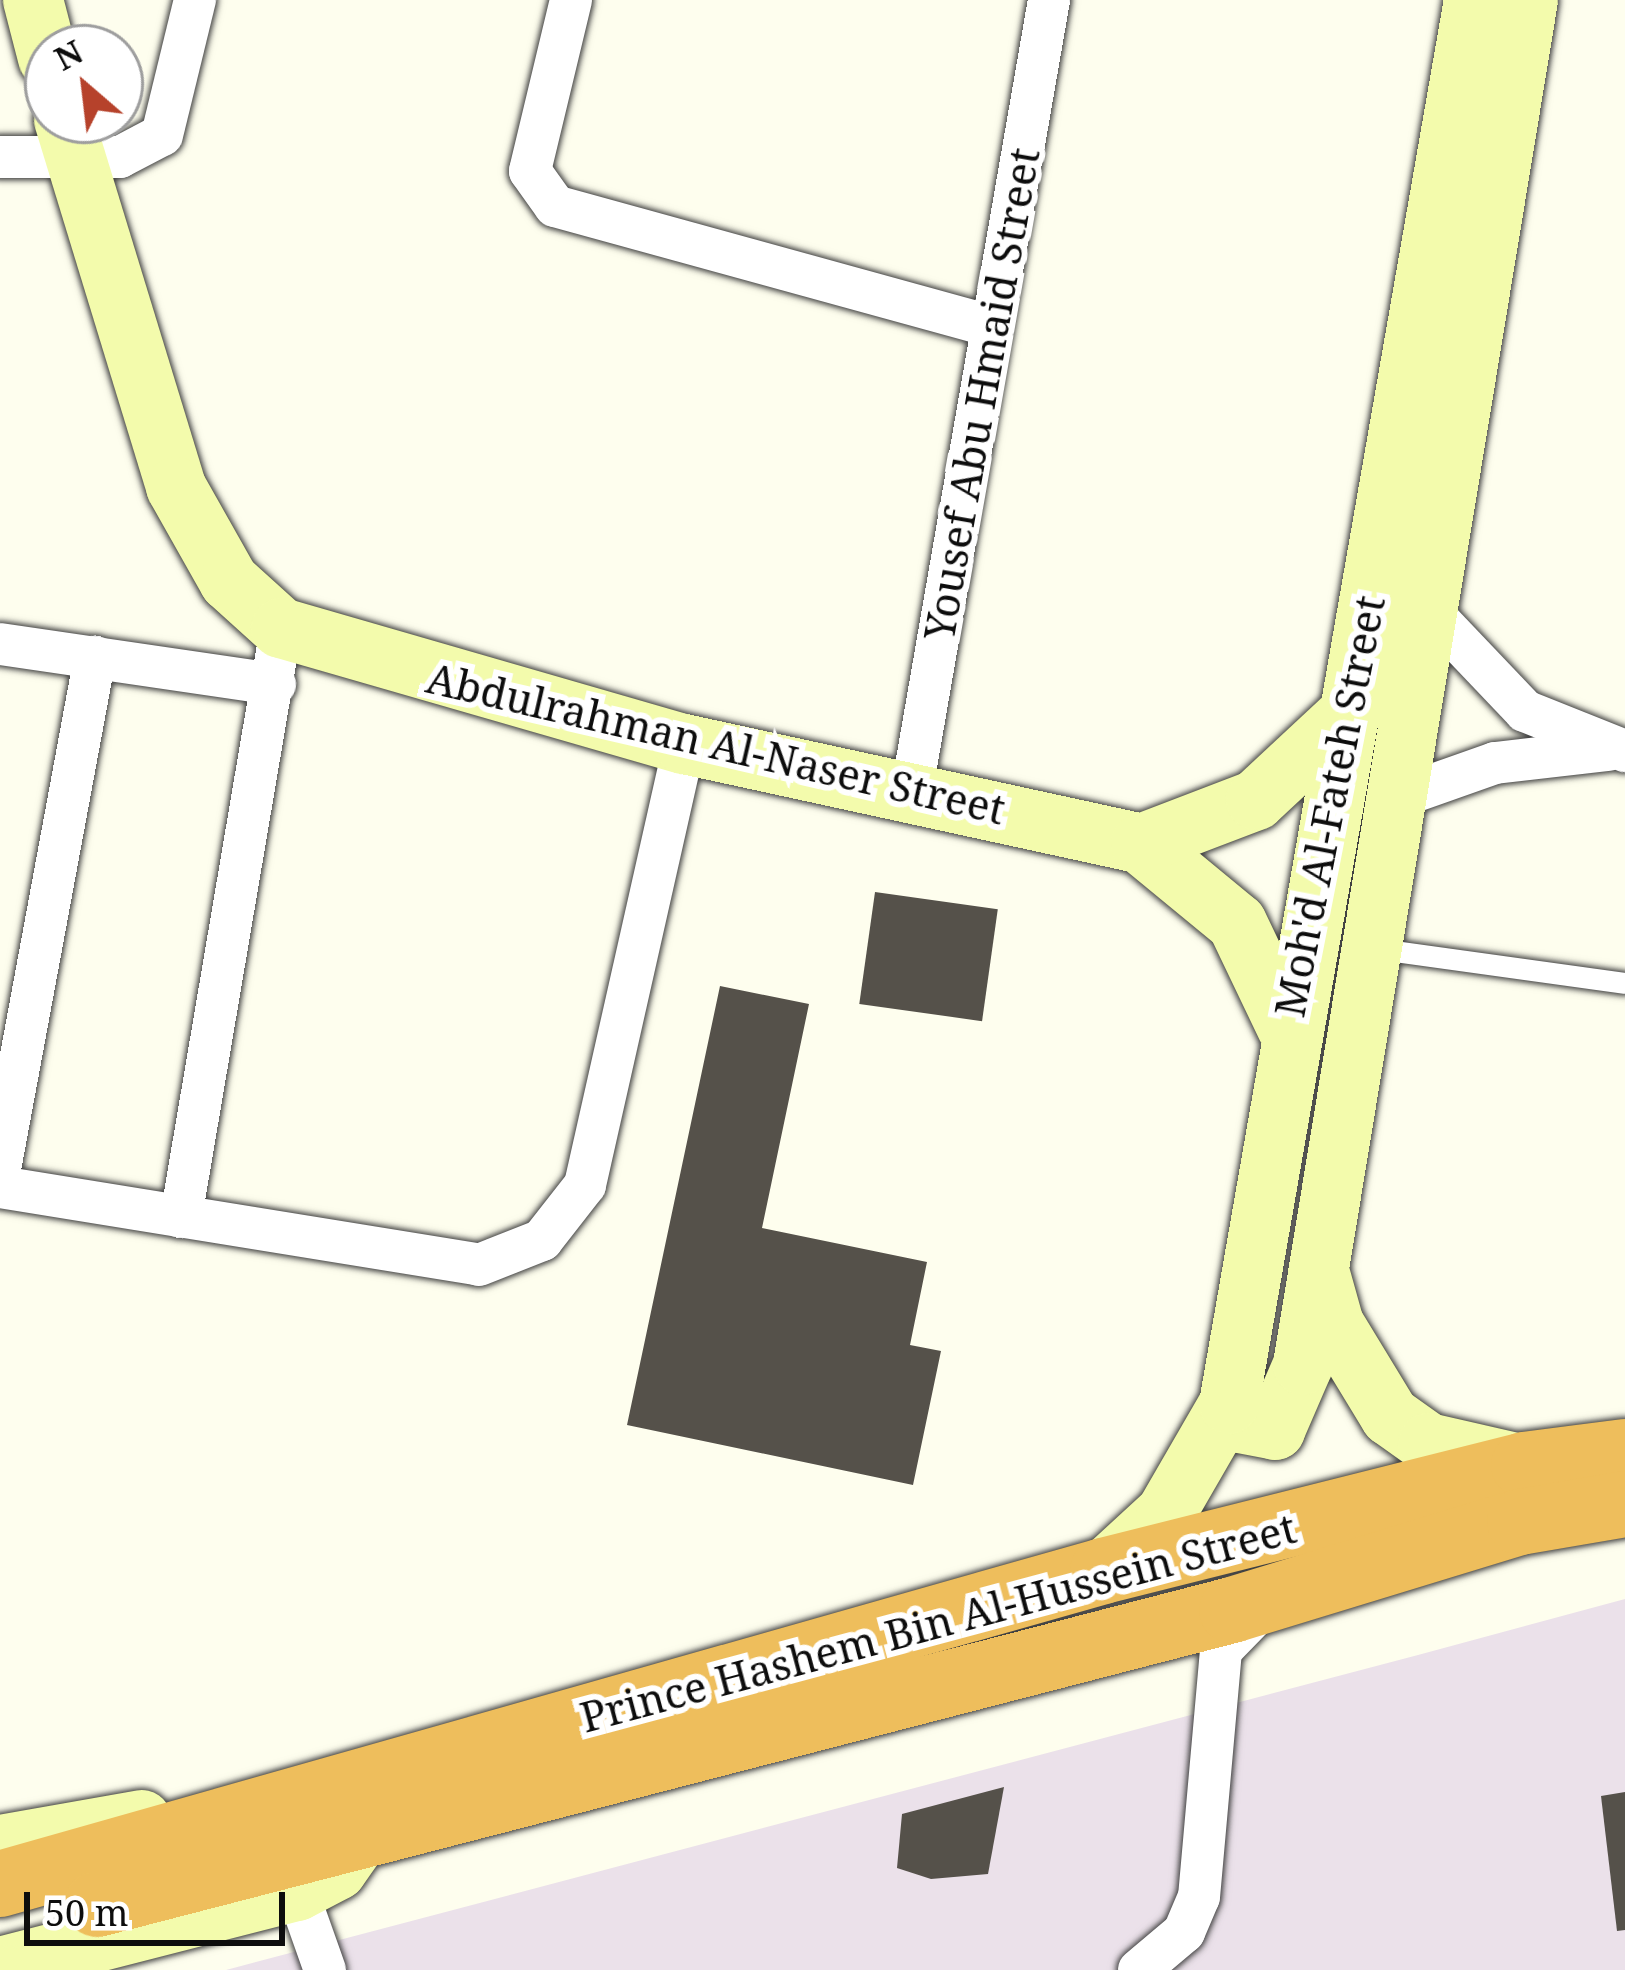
<!DOCTYPE html>
<html>
<head>
<meta charset="utf-8">
<style>
	body { margin:0 }
	#map { position:relative; width:1625px; height:1970px; overflow:hidden; background:#fefeee; font-family:"Noto Serif",serif }
	div>[style] { position:absolute }
	.industrial>* { inset:0; background:#ebe1ea }
	.building>* { inset:0; background:#55514a; transform-origin:0 0 }
	.roads { filter:drop-shadow(0 0 3px #404040) drop-shadow(0 0 3px #404040) }
	.lane>* { height:21px; margin:-10.5px; padding:0 10.5px; transform-origin:10.5px; border-radius:10.5px; background:#fff }
	.street>* { height:42px; margin:-21px; padding:0 21px; transform-origin:21px; border-radius:21px; background:#fff }
	.secondary>* { height:60px; margin:-30px; padding:0 30px; transform-origin:30px; border-radius:30px; background:#f3fbac }
	.highway>* { height:66px; margin:-33px; padding:0 33px; transform-origin:33px; border-radius:33px; background:#eebe5c }
	span { translate:-50% -50%; white-space:nowrap; text-align:center; line-height:1.15; -webkit-text-stroke:12px #fff; paint-order:stroke }
	.street-label { font-size:42px; color:#0d0d0d }
	.north { position:absolute; left:24px; top:24px; width:120px; height:120px; box-sizing:border-box; background:#fff; border:3px solid #9e9e9e; border-radius:50%; rotate:332deg; font-size:33px; font-weight:700; line-height:48px; text-align:center; color:#0d0d0d }
	.north::after { content:''; display:block; margin:auto; width:42px; height:54px; background:#b6422b; clip-path:polygon(50% 0,100% 100%,50% 72%,0 100%) }
	.scale { position:absolute; left:24px; top:1892px; width:261px; height:54px; box-sizing:border-box; border:6px solid #0d0d0d; border-top:0; padding-left:15px; font-size:36px; line-height:42px; white-space:nowrap; color:#0d0d0d; -webkit-text-stroke:9px #fff; paint-order:stroke }
</style>
</head>
<body>
<div id="map">
	<div class="industrial">
		<i style="clip-path:polygon(1625px 1599px,1625px 1970px,226px 1970px,1418px 1655px)"></i>
	</div>
	<div class="building">
		<i style="left:875px;top:892px;width:124px;height:113px;rotate:8deg"></i>
		<i style="clip-path:polygon(720px 986px,809px 1004px,762px 1228px,927px 1262px,910px 1345px,941px 1351px,913px 1485px,627px 1425px)"></i>
		<i style="clip-path:polygon(1004px 1787px,988px 1874px,931px 1879px,897px 1868px,902px 1814px)"></i>
		<i style="clip-path:polygon(1625px 1792px,1625px 1930px,1617px 1931px,1601px 1796px)"></i>
	</div>
	<div class="roads">
		<div class="lane">
			<i style="left:1373px;top:948px;width:254px;rotate:7.9deg"></i>
		</div>
		<div class="street">
			<i style="left:571px;top:0;width:176px;rotate:103.5deg"></i>
			<i style="left:530px;top:171px;width:43px;rotate:54.5deg"></i>
			<i style="left:555px;top:206px;width:453px;rotate:15.4deg"></i>
			<i style="left:0;top:157px;width:120px"></i>
			<i style="left:120px;top:157px;width:47px;rotate:-27.6deg"></i>
			<i style="left:162px;top:135px;width:139px;rotate:-76.3deg"></i>
			<i style="left:1425px;top:606px;width:145px;rotate:46.4deg"></i>
			<i style="left:1525px;top:711px;width:108px;rotate:21.8deg"></i>
			<i style="left:0;top:644px;width:278px;rotate:8.3deg"></i>
			<i style="left:912px;top:789px;width:801px;rotate:-80.15deg"></i>
			<i style="left:1396px;top:798px;width:105px;rotate:-19.5deg"></i>
			<i style="left:1495px;top:763px;width:114px;rotate:-6.6deg"></i>
			<i style="left:0;top:1169px;width:521px;rotate:-79.49deg"></i>
			<i style="left:0;top:1187px;width:485px;rotate:9.2deg"></i>
			<i style="left:479px;top:1265px;width:68px;rotate:-21.6deg"></i>
			<i style="left:542px;top:1240px;width:70px;rotate:-52deg"></i>
			<i style="left:585px;top:1185px;width:452px;rotate:-77.3deg"></i>
			<i style="left:181px;top:1217px;width:597px;rotate:-80.36deg"></i>
			<i style="left:297px;top:1891px;width:84px;rotate:70.5deg"></i>
			<i style="left:1139px;top:1970px;width:59px;rotate:-40.2deg"></i>
			<i style="left:1184px;top:1932px;width:38px;rotate:-67deg"></i>
			<i style="left:1199px;top:1897px;width:248px;rotate:-84.9deg"></i>
			<i style="left:1221px;top:1650px;width:60px;rotate:-45.7deg"></i>
		</div>
		<div class="secondary">
			<i style="left:33px;top:0;width:60px;rotate:75.5deg"></i>
			<i style="left:64px;top:120px;width:384px;rotate:73deg"></i>
			<i style="left:176px;top:487px;width:108px;rotate:60.6deg"></i>
			<i style="left:229px;top:581px;width:70px;rotate:42.1deg"></i>
			<i style="left:281px;top:628px;width:419px;rotate:16.1deg"></i>
			<i style="left:684px;top:744px;width:468px;rotate:12.3deg"></i>
			<i style="left:1141px;top:844px;width:124px;rotate:39.5deg"></i>
			<i style="left:1237px;top:923px;width:116px;rotate:64.5deg"></i>
			<i style="left:1141px;top:844px;width:123px;rotate:-20.9deg"></i>
			<i style="left:1256px;top:800px;width:122px;rotate:-43deg"></i>
			<i style="left:1320px;top:1274px;width:52px;rotate:74.4deg"></i>
			<i style="left:1334px;top:1324px;width:108px;rotate:58.7deg"></i>
			<i style="left:1390px;top:1416px;width:47px;rotate:35.4deg"></i>
			<i style="left:1428px;top:1443px;width:98px;rotate:12.9deg"></i>
			<i style="left:1229px;top:1404px;width:22px;rotate:60deg"></i>
			<i style="left:1240px;top:1423px;width:36px;rotate:11deg"></i>
			<i style="left:1275px;top:1430px;width:71px;rotate:-66.7deg"></i>
			<i style="left:1303px;top:1365px;width:1383px;rotate:-80.64deg"></i>
			<i style="left:1103px;top:1571px;width:86px;rotate:-42.6deg"></i>
			<i style="left:1166px;top:1513px;width:126px;rotate:-60deg"></i>
			<i style="left:1229px;top:1404px;width:1425px;rotate:-80.1deg"></i>
			<i style="left:0;top:1845px;width:144px;rotate:-10deg"></i>
			<i style="left:0;top:1967px;width:307px;rotate:-14.4deg"></i>
			<i style="left:297px;top:1891px;width:45px;rotate:-27.7deg"></i>
			<i style="left:337px;top:1870px;width:39px;rotate:-55deg"></i>
		</div>
		<div class="highway">
			<i style="left:0;top:1884px;width:1147px;rotate:-15.84deg"></i>
			<i style="left:1103px;top:1571px;width:434px;rotate:-14.1deg"></i>
			<i style="left:1524px;top:1465px;width:102px;rotate:-7.3deg"></i>
			<i style="left:97px;top:1904px;width:1172px;rotate:-14.52deg"></i>
			<i style="left:1232px;top:1610px;width:301px;rotate:-17deg"></i>
			<i style="left:1520px;top:1522px;width:107px;rotate:-9.7deg"></i>
		</div>
	</div>
	<div class="street-label">
		<span style="left:981px;top:394px;rotate:-80deg">Yousef Abu Hmaid Street</span>
		<span style="left:716px;top:743px;rotate:13deg">Abdulrahman Al-Naser Street</span>
		<span style="left:1329px;top:806px;rotate:-79deg">Moh'd Al-Fateh Street</span>
		<span style="left:938px;top:1622px;rotate:-15deg">Prince Hashem Bin Al-Hussein Street</span>
	</div>
	<div class="north">N</div>
	<div class="scale">50 m</div>
</div>
</body>
</html>
